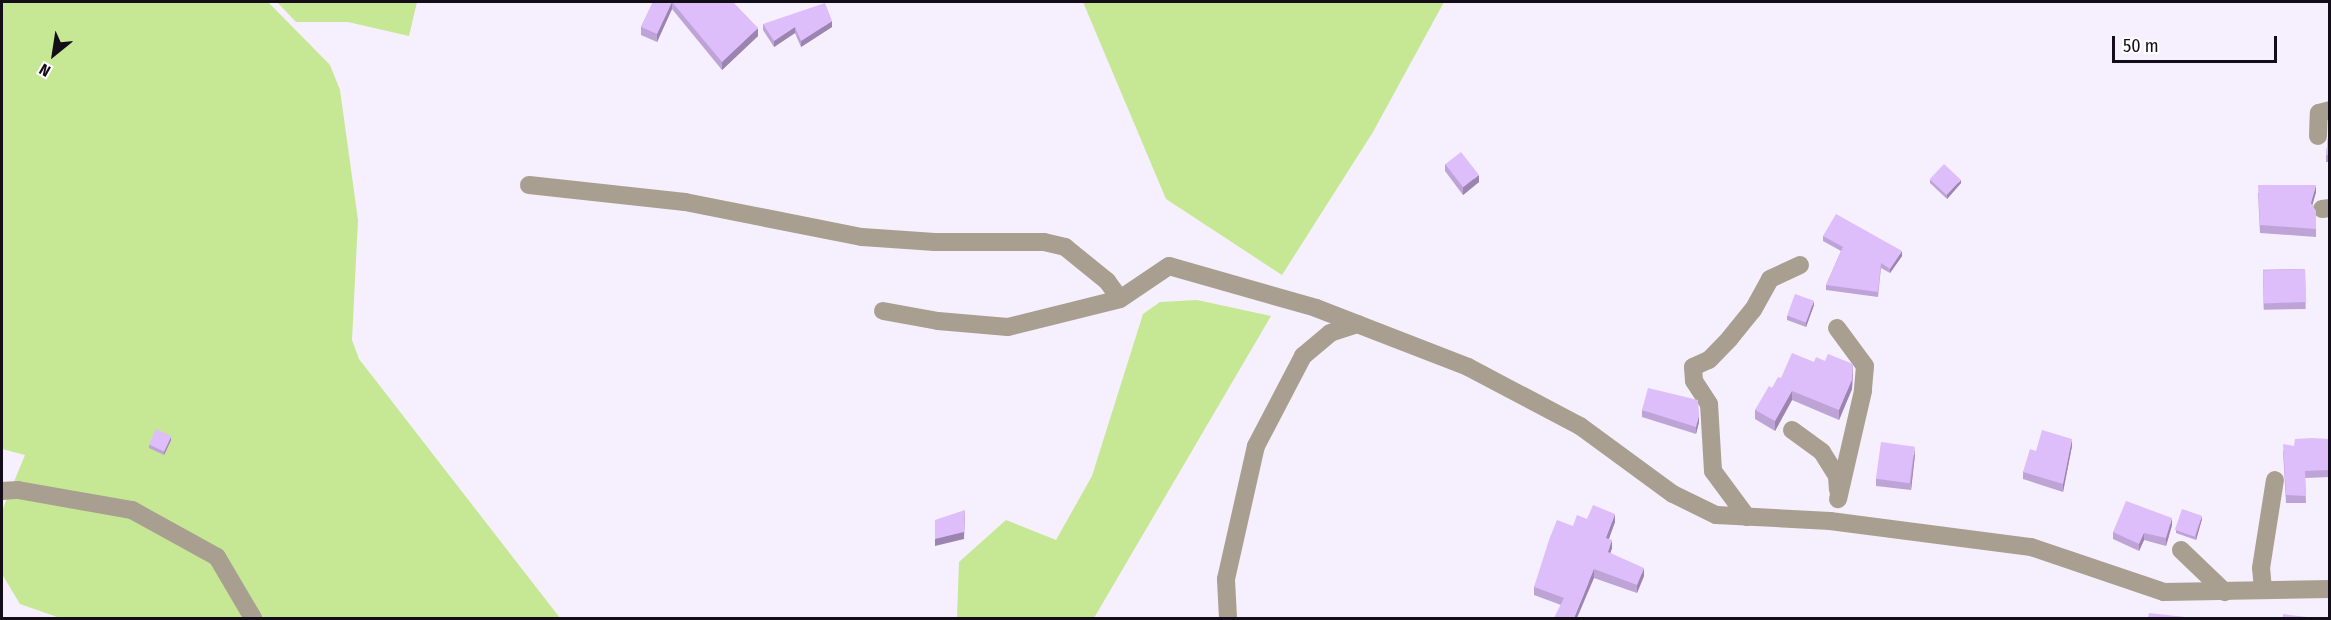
<!DOCTYPE html>
<html>
<head>
<meta charset="utf-8">
<style>
	body { margin:0 }
	#map { position:relative; width:2331px; height:620px; overflow:hidden; background:#f6effd; font-family:"Fira Sans Condensed",sans-serif }
	div>[style] { position:absolute }
	.green>* { inset:0; background:#c6e794 }
	.minor>* { height:18px; margin:-9px; padding:0 9px; transform-origin:9px; border-radius:9px; background:#a89f91 }
	.wall>* { inset:0; background:#bea3d7; transform-origin:0 0 }
	.shaded-wall>* { inset:0; background:#9b84af }
	.building>* { inset:0; background:#ddbdfa; transform-origin:0 0 }
	span { translate:-50% -50%; white-space:nowrap; text-align:center; line-height:1.15; -webkit-text-stroke:6px #fff; paint-order:stroke }
	.frame { position:absolute; inset:0; border:3px solid #130d19; pointer-events:none }
	.north { position:absolute; left:24px; top:24px; width:60px; height:60px; -webkit-text-stroke:4px #fff; paint-order:stroke; rotate:210deg; font-size:16px; font-weight:700; line-height:24px; text-align:center; color:#130d19 }
	.north::after { content:''; display:block; margin:auto; width:21px; height:27px; background:#130d19; clip-path:polygon(50% 0,100% 100%,50% 72%,0 100%) }
	.scale { position:absolute; left:2112px; top:36px; width:165px; height:27px; box-sizing:border-box; border:3px solid #130d19; border-top:0; padding-left:8px; font-size:18px; line-height:21px; white-space:nowrap; color:#130d19; -webkit-text-stroke:4px #fff; paint-order:stroke }
</style>
</head>
<body>
<div id="map">
	<div class="green">
		<i style="clip-path:polygon(2px 2px,268px 2px,330px 65px,340px 90px,358px 220px,352px 340px,359px 359px,560px 618px,60px 618px,20px 604px,2px 574px,2px 511px,25px 455px,2px 449px)"></i>
		<i style="clip-path:polygon(277px 2px,417px 2px,409px 36px,348px 22px,296px 22px)"></i>
		<i style="clip-path:polygon(1083px 2px,1444px 2px,1373px 132px,1282px 275px,1166px 199px)"></i>
		<i style="clip-path:polygon(1197px 300px,1271px 316px,1094px 618px,957px 618px,959px 562px,1006px 520px,1056px 540px,1092px 476px,1143px 314px,1160px 302px)"></i>
	</div>
	<div class="minor">
		<i style="left:2318px;top:136px;width:23px;rotate:-88deg"></i>
		<i style="left:2319px;top:113px;width:11px;rotate:-15deg"></i>
		<i style="left:529px;top:185px;width:157px;rotate:6.2deg"></i>
		<i style="left:685px;top:202px;width:180px;rotate:11.2deg"></i>
		<i style="left:862px;top:237px;width:73px;rotate:3.9deg"></i>
		<i style="left:935px;top:242px;width:109px"></i>
		<i style="left:1044px;top:242px;width:22px;rotate:13deg"></i>
		<i style="left:1065px;top:247px;width:54px;rotate:39deg"></i>
		<i style="left:1107px;top:281px;width:22px;rotate:54deg"></i>
		<i style="left:2322px;top:209px;width:8px;rotate:-7deg"></i>
		<i style="left:883px;top:311px;width:56px;rotate:10.3deg"></i>
		<i style="left:938px;top:321px;width:70px;rotate:4.9deg"></i>
		<i style="left:1008px;top:327px;width:115px;rotate:-14deg"></i>
		<i style="left:1120px;top:299px;width:59px;rotate:-34deg"></i>
		<i style="left:1169px;top:266px;width:153px;rotate:15.9deg"></i>
		<i style="left:1316px;top:308px;width:163px;rotate:21.2deg"></i>
		<i style="left:1468px;top:367px;width:127px;rotate:27.8deg"></i>
		<i style="left:1580px;top:426px;width:115px;rotate:36.2deg"></i>
		<i style="left:1673px;top:494px;width:48px;rotate:26deg"></i>
		<i style="left:1716px;top:515px;width:114px;rotate:3deg"></i>
		<i style="left:1830px;top:521px;width:203px;rotate:7.4deg"></i>
		<i style="left:2031px;top:547px;width:140px;rotate:18.7deg"></i>
		<i style="left:2164px;top:592px;width:166px;rotate:-1deg"></i>
		<i style="left:1837px;top:328px;width:47px;rotate:53.6deg"></i>
		<i style="left:1865px;top:366px;width:25px;rotate:95deg"></i>
		<i style="left:1863px;top:391px;width:111px;rotate:103deg"></i>
		<i style="left:1792px;top:430px;width:37px;rotate:36deg"></i>
		<i style="left:1822px;top:452px;width:28px;rotate:58deg"></i>
		<i style="left:1837px;top:476px;width:14px;rotate:86deg"></i>
		<i style="left:2px;top:491px;width:16px;rotate:-4deg"></i>
		<i style="left:18px;top:490px;width:116px;rotate:10deg"></i>
		<i style="left:132px;top:510px;width:97px;rotate:28.9deg"></i>
		<i style="left:217px;top:557px;width:71px;rotate:59.5deg"></i>
		<i style="left:1747px;top:517px;width:57px;rotate:-126.5deg"></i>
		<i style="left:1713px;top:471px;width:67px;rotate:-93.4deg"></i>
		<i style="left:1709px;top:404px;width:27px;rotate:-123deg"></i>
		<i style="left:1694px;top:381px;width:14px;rotate:-94deg"></i>
		<i style="left:1693px;top:367px;width:17px;rotate:-24deg"></i>
		<i style="left:1709px;top:360px;width:30px;rotate:-46deg"></i>
		<i style="left:1730px;top:338px;width:36px;rotate:-51deg"></i>
		<i style="left:1753px;top:310px;width:35px;rotate:-61deg"></i>
		<i style="left:1770px;top:279px;width:33px;rotate:-25deg"></i>
		<i style="left:2181px;top:550px;width:61px;rotate:43.7deg"></i>
		<i style="left:2263px;top:590px;width:22px;rotate:-95deg"></i>
		<i style="left:2261px;top:568px;width:89px;rotate:-81deg"></i>
		<i style="left:1228px;top:618px;width:39px;rotate:-93deg"></i>
		<i style="left:1226px;top:579px;width:136px;rotate:-77.3deg"></i>
		<i style="left:1256px;top:446px;width:102px;rotate:-62.4deg"></i>
		<i style="left:1303px;top:356px;width:35px;rotate:-40deg"></i>
		<i style="left:1330px;top:333px;width:29px;rotate:-18deg"></i>
	</div>
	<div class="wall">
		<i style="clip-path:polygon(653px 2px,733px 2px,758px 36px,722px 70px,672px 9px,657px 42px,641px 35px,641px 27px)"></i>
		<i style="clip-path:polygon(763px 24px,832px 27px,801px 47px,795px 33px,774px 47px,763px 30px)"></i>
		<i style="clip-path:polygon(2330px 120px,2330px 162px,2326px 162px,2326px 155px)"></i>
		<i style="clip-path:polygon(1445px 164px,1479px 182px,1463px 195px,1445px 171px)"></i>
		<i style="clip-path:polygon(1930px 180px,1961px 183px,1947px 199px,1930px 183px)"></i>
		<i style="clip-path:polygon(2316px 192px,2312px 205px,2316px 211px,2316px 237px,2260px 233px,2258px 193px)"></i>
		<i style="clip-path:polygon(1823px 236px,1902px 256px,1890px 273px,1881px 268px,1878px 297px,1826px 290px,1826px 285px,1841px 251px,1823px 241px)"></i>
		<i style="left:2305px;top:269px;width:40px;height:42px;rotate:89deg"></i>
		<i style="clip-path:polygon(1814px 305px,1806px 327px,1787px 320px,1787px 316px)"></i>
		<i style="clip-path:polygon(1814px 362px,1853px 374px,1852px 389px,1839px 420px,1792px 400px,1775px 431px,1755px 419px,1755px 410px,1772px 388px,1781px 378px)"></i>
		<i style="clip-path:polygon(1642px 410px,1699px 422px,1696px 434px,1642px 417px)"></i>
		<i style="clip-path:polygon(2330px 439px,2330px 477px,2305px 478px,2306px 503px,2286px 503px,2283px 451px,2294px 446px)"></i>
		<i style="clip-path:polygon(171px 440px,164px 455px,149px 448px,149px 445px)"></i>
		<i style="clip-path:polygon(2072px 446px,2063px 492px,2023px 479px,2023px 472px,2036px 451px)"></i>
		<i style="clip-path:polygon(1915px 454px,1911px 490px,1876px 486px,1876px 479px)"></i>
		<i style="clip-path:polygon(1587px 519px,1615px 522px,1609px 539px,1612px 548px,1610px 553px,1644px 576px,1637px 593px,1594px 578px,1561px 605px,1534px 595px,1534px 587px,1573px 526px)"></i>
		<i style="clip-path:polygon(2202px 519px,2196px 540px,2176px 533px,2176px 530px)"></i>
		<i style="clip-path:polygon(2172px 525px,2166px 546px,2144px 540px,2139px 551px,2113px 539px,2113px 532px)"></i>
	</div>
	<div class="shaded-wall">
		<i style="clip-path:polygon(672px 2px,672px 9px,657px 42px,657px 34px)"></i>
		<i style="clip-path:polygon(832px 21px,832px 27px,801px 47px,801px 41px)"></i>
		<i style="clip-path:polygon(795px 27px,795px 33px,774px 47px,774px 41px)"></i>
		<i style="clip-path:polygon(758px 28px,758px 36px,722px 70px,722px 62px)"></i>
		<i style="clip-path:polygon(1479px 175px,1479px 182px,1463px 195px,1463px 187px)"></i>
		<i style="clip-path:polygon(1961px 180px,1961px 183px,1947px 199px,1947px 195px)"></i>
		<i style="clip-path:polygon(2316px 185px,2316px 192px,2311px 210px,2311px 203px)"></i>
		<i style="clip-path:polygon(1902px 251px,1902px 256px,1890px 273px,1890px 269px)"></i>
		<i style="clip-path:polygon(1814px 301px,1814px 305px,1806px 327px,1806px 323px)"></i>
		<i style="clip-path:polygon(1853px 364px,1852px 389px,1839px 420px,1839px 410px)"></i>
		<i style="clip-path:polygon(1792px 391px,1792px 400px,1775px 431px,1775px 421px)"></i>
		<i style="clip-path:polygon(1699px 415px,1699px 422px,1696px 434px,1696px 427px)"></i>
		<i style="clip-path:polygon(171px 436px,171px 440px,164px 455px,164px 452px)"></i>
		<i style="clip-path:polygon(2072px 439px,2072px 446px,2063px 492px,2063px 484px)"></i>
		<i style="clip-path:polygon(1915px 447px,1915px 454px,1911px 490px,1911px 483px)"></i>
		<i style="clip-path:polygon(965px 510px,964px 539px,935px 546px,935px 539px)"></i>
		<i style="clip-path:polygon(1615px 514px,1615px 522px,1606px 546px,1606px 538px)"></i>
		<i style="clip-path:polygon(2202px 516px,2202px 519px,2196px 540px,2196px 536px)"></i>
		<i style="clip-path:polygon(2172px 518px,2172px 525px,2166px 546px,2166px 538px)"></i>
		<i style="clip-path:polygon(2144px 533px,2144px 540px,2139px 551px,2139px 544px)"></i>
		<i style="clip-path:polygon(1612px 540px,1612px 548px,1608px 560px,1608px 552px)"></i>
		<i style="clip-path:polygon(1644px 568px,1644px 576px,1637px 593px,1637px 585px)"></i>
		<i style="clip-path:polygon(1594px 569px,1594px 578px,1577px 618px,1574px 618px)"></i>
	</div>
	<div class="building">
		<i style="clip-path:polygon(653px 2px,733px 2px,758px 28px,722px 62px,672px 2px,657px 34px,641px 27px)"></i>
		<i style="clip-path:polygon(825px 3px,832px 21px,801px 41px,795px 27px,774px 41px,763px 24px)"></i>
		<i style="clip-path:polygon(2330px 120px,2330px 155px,2326px 155px)"></i>
		<i style="left:1461px;top:152px;width:29px;height:20px;rotate:52deg"></i>
		<i style="left:1944px;top:164px;width:23px;height:21px;rotate:43deg"></i>
		<i style="clip-path:polygon(2258px 185px,2316px 185px,2311px 203px,2316px 211px,2316px 229px,2260px 225px)"></i>
		<i style="clip-path:polygon(1836px 214px,1902px 251px,1890px 269px,1881px 263px,1878px 292px,1826px 285px,1843px 247px,1823px 236px)"></i>
		<i style="left:2305px;top:269px;width:33px;height:42px;rotate:88deg"></i>
		<i style="left:1795px;top:294px;width:20px;height:23px;rotate:20deg"></i>
		<i style="clip-path:polygon(1792px 353px,1814px 362px,1816px 357px,1825px 361px,1828px 354px,1853px 364px,1852px 380px,1839px 410px,1792px 391px,1775px 421px,1755px 410px,1769px 386px,1772px 388px,1778px 377px,1781px 378px)"></i>
		<i style="clip-path:polygon(1648px 388px,1698px 400px,1699px 415px,1696px 427px,1642px 410px)"></i>
		<i style="left:156px;top:429px;width:17px;height:17px;rotate:25deg"></i>
		<i style="clip-path:polygon(2042px 430px,2072px 439px,2063px 484px,2023px 472px,2030px 449px,2036px 451px)"></i>
		<i style="clip-path:polygon(2312px 438px,2330px 439px,2330px 470px,2305px 471px,2306px 496px,2286px 495px,2283px 444px,2294px 446px,2295px 439px)"></i>
		<i style="left:1881px;top:442px;width:34px;height:37px;rotate:8deg"></i>
		<i style="clip-path:polygon(2126px 501px,2172px 518px,2166px 538px,2144px 533px,2139px 544px,2113px 532px)"></i>
		<i style="clip-path:polygon(1593px 505px,1615px 514px,1606px 538px,1612px 540px,1608px 552px,1644px 568px,1637px 585px,1594px 569px,1574px 618px,1554px 618px,1564px 598px,1534px 587px,1549px 540px,1557px 520px,1573px 526px,1577px 515px,1587px 519px)"></i>
		<i style="left:2182px;top:509px;width:21px;height:22px;rotate:19deg"></i>
		<i style="clip-path:polygon(965px 510px,964px 532px,935px 539px,935px 520px)"></i>
		<i style="clip-path:polygon(2149px 613px,2185px 617px,2185px 618px,2148px 618px)"></i>
		<i style="clip-path:polygon(2283px 614px,2315px 618px,2283px 618px)"></i>
	</div>
	<div class="frame"></div>
	<div class="north">N</div>
	<div class="scale">50 m</div>
</div>
</body>
</html>
